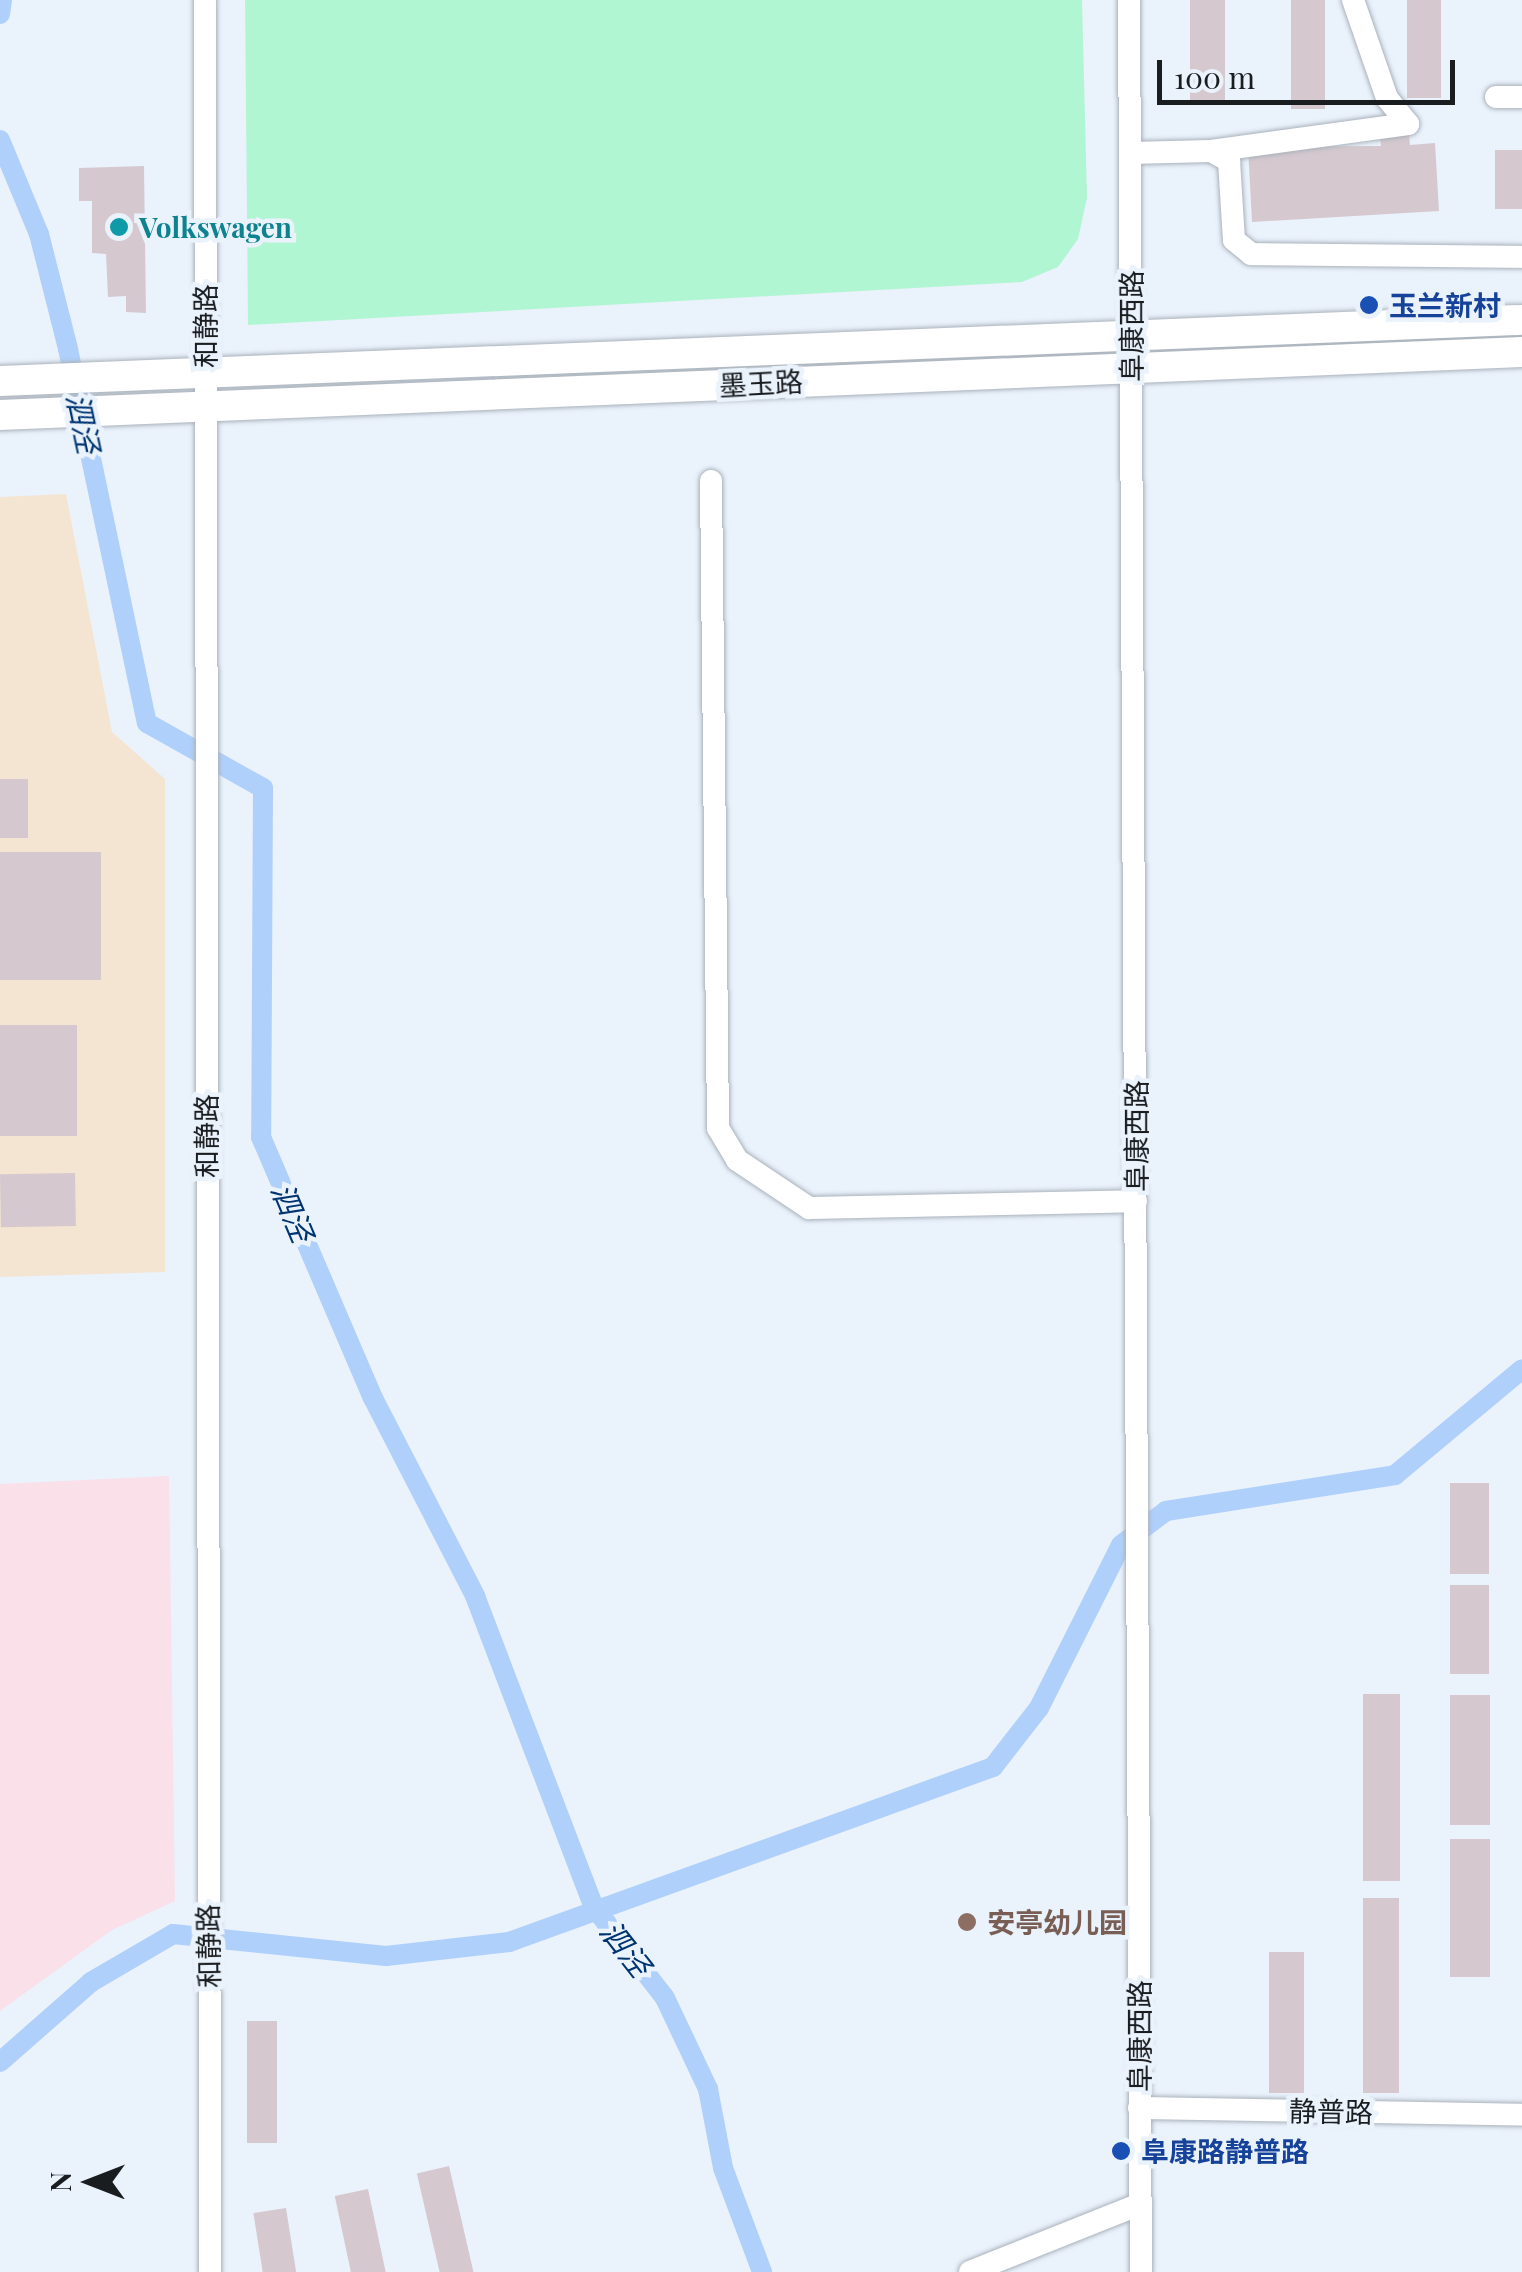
<!DOCTYPE html>
<html>
<head>
<meta charset="utf-8">
<style>
	body { margin:0 }
	#map { position:relative; width:1522px; height:2272px; overflow:hidden; background:#eaf2fc; font-family:"Playfair Display","Noto Sans SC",serif }
	div>[style] { position:absolute }
	.industrial>* { inset:0; background:#f9e0e9 }
	.medical>* { inset:0; background:#f4e5d2 }
	.green>* { inset:0; background:#b1f6d2 }
	.canal>* { height:20px; margin:-10px; padding:0 10px; transform-origin:10px; border-radius:10px; background:#afd0fb }
	.building>* { inset:0; background:#d5c9cf; transform-origin:0 0 }
	.roads { filter:drop-shadow(0 0 2px #aab2bb) drop-shadow(0 0 2px #aab2bb) }
	.minor>* { height:22px; margin:-11px; padding:0 11px; transform-origin:11px; border-radius:11px; background:#fff }
	.major>* { height:30px; margin:-15px; padding:0 15px; transform-origin:15px; border-radius:15px; background:#fff }
	.dots>* { width:28px; height:28px; translate:-50% -50%; box-sizing:border-box; border:5px solid #eaf2fc; border-radius:50% }
	span { translate:-50% -50%; white-space:nowrap; text-align:center; line-height:1.15; -webkit-text-stroke:9px #eaf2fc; paint-order:stroke }
	.culture-label { font-size:28px; color:#0d838f; font-weight:700 }
	.left { translate:0 -50%; text-align:left }
	.transit-label { font-size:28px; color:#164399; font-weight:700 }
	.street-label { font-size:28px; color:#1a1d20 }
	.education-label { font-size:28px; color:#785e54; font-weight:700 }
	.water-label { font-size:30px; color:#003572; font-style:italic }
	.north { position:absolute; left:40px; top:2132px; width:100px; height:100px; -webkit-text-stroke:8px #eaf2fc; paint-order:stroke; rotate:270deg; font-size:28px; font-weight:700; line-height:40px; text-align:center; color:#1a1d20 }
	.north::after { content:''; display:block; margin:auto; width:35px; height:45px; background:#1a1d20; clip-path:polygon(50% 0,100% 100%,50% 72%,0 100%) }
	.scale { position:absolute; left:1157px; top:60px; width:298px; height:45px; box-sizing:border-box; border:5px solid #1a1d20; border-top:0; padding-left:12px; font-size:30px; line-height:35px; white-space:nowrap; color:#1a1d20; -webkit-text-stroke:8px #eaf2fc; paint-order:stroke }
</style>
</head>
<body>
<div id="map">
	<div class="industrial">
		<i style="clip-path:polygon(169px 1476px,175px 1901px,112px 1930px,0 2011px,0 1484px)"></i>
	</div>
	<div class="medical">
		<i style="clip-path:polygon(66px 494px,112px 732px,165px 779px,165px 1272px,0 1277px,0 497px)"></i>
	</div>
	<div class="green">
		<i style="clip-path:polygon(245px 0,1082px 0,1087px 198px,1078px 239px,1058px 267px,1022px 282px,248px 325px)"></i>
	</div>
	<div class="canal">
		<i style="left:0;top:14px;width:14px;rotate:-82deg"></i>
		<i style="left:0;top:140px;width:102px;rotate:67.5deg"></i>
		<i style="left:39px;top:234px;width:119px;rotate:75.8deg"></i>
		<i style="left:68px;top:349px;width:382px;rotate:78.1deg"></i>
		<i style="left:147px;top:723px;width:133px;rotate:29.3deg"></i>
		<i style="left:263px;top:788px;width:349px;rotate:90.3deg"></i>
		<i style="left:261px;top:1137px;width:284px;rotate:66.8deg"></i>
		<i style="left:373px;top:1398px;width:223px;rotate:62.7deg"></i>
		<i style="left:475px;top:1596px;width:333px;rotate:69.1deg"></i>
		<i style="left:594px;top:1907px;width:115px;rotate:52deg"></i>
		<i style="left:665px;top:1998px;width:101px;rotate:64.7deg"></i>
		<i style="left:708px;top:2089px;width:80px;rotate:79.2deg"></i>
		<i style="left:723px;top:2168px;width:111px;rotate:69.4deg"></i>
		<i style="left:0;top:2062px;width:121px;rotate:-41.3deg"></i>
		<i style="left:91px;top:1982px;width:95px;rotate:-30.3deg"></i>
		<i style="left:173px;top:1934px;width:214px;rotate:5.9deg"></i>
		<i style="left:386px;top:1956px;width:124px;rotate:-6.5deg"></i>
		<i style="left:509px;top:1942px;width:515px;rotate:-19.88deg"></i>
		<i style="left:993px;top:1767px;width:75px;rotate:-52.1deg"></i>
		<i style="left:1039px;top:1708px;width:182px;rotate:-63.3deg"></i>
		<i style="left:1121px;top:1545px;width:56px;rotate:-37.1deg"></i>
		<i style="left:1166px;top:1511px;width:232px;rotate:-8.9deg"></i>
		<i style="left:1395px;top:1475px;width:165px;rotate:-39.8deg"></i>
	</div>
	<div class="building">
		<i style="left:1190px;top:0;width:35px;height:100px"></i>
		<i style="left:1291px;top:0;width:34px;height:109px"></i>
		<i style="left:1407px;top:0;width:34px;height:98px"></i>
		<i style="clip-path:polygon(1409px 135px,1410px 145px,1435px 143px,1439px 211px,1252px 222px,1248px 147px,1381px 146px,1380px 137px)"></i>
		<i style="left:1495px;top:150px;width:27px;height:59px"></i>
		<i style="clip-path:polygon(144px 166px,146px 313px,126px 312px,126px 296px,108px 297px,106px 254px,92px 253px,92px 201px,79px 201px,79px 168px)"></i>
		<i style="left:0;top:779px;width:28px;height:59px"></i>
		<i style="left:0;top:852px;width:101px;height:128px"></i>
		<i style="left:0;top:1025px;width:77px;height:111px"></i>
		<i style="left:75px;top:1173px;width:53px;height:75px;rotate:89deg"></i>
		<i style="left:1450px;top:1483px;width:39px;height:91px"></i>
		<i style="left:1450px;top:1585px;width:39px;height:89px"></i>
		<i style="left:1363px;top:1694px;width:37px;height:187px"></i>
		<i style="left:1450px;top:1695px;width:40px;height:130px"></i>
		<i style="left:1450px;top:1839px;width:40px;height:138px"></i>
		<i style="left:1363px;top:1898px;width:36px;height:195px"></i>
		<i style="left:1269px;top:1952px;width:35px;height:141px"></i>
		<i style="left:247px;top:2021px;width:30px;height:122px"></i>
		<i style="left:449px;top:2166px;width:109px;height:33px;rotate:77deg"></i>
		<i style="left:368px;top:2189px;width:85px;height:34px;rotate:78deg"></i>
		<i style="left:286px;top:2208px;width:65px;height:33px;rotate:81deg"></i>
	</div>
	<div class="roads">
		<div class="minor">
			<i style="left:205px;top:0;width:2272px;rotate:89.87deg"></i>
			<i style="left:1129px;top:0;width:2272px;rotate:89.7deg"></i>
			<i style="left:1496px;top:97px;width:26px"></i>
			<i style="left:1211px;top:151px;width:199px;rotate:-7.8deg"></i>
			<i style="left:1408px;top:124px;width:33px;rotate:-129deg"></i>
			<i style="left:1387px;top:98px;width:104px;rotate:-109.1deg"></i>
			<i style="left:1130px;top:153px;width:81px;rotate:-1.4deg"></i>
			<i style="left:1211px;top:151px;width:21px;rotate:29deg"></i>
			<i style="left:1229px;top:161px;width:79px;rotate:86.4deg"></i>
			<i style="left:1234px;top:240px;width:22px;rotate:39deg"></i>
			<i style="left:1251px;top:254px;width:271px;rotate:0.6deg"></i>
			<i style="left:711px;top:481px;width:647px;rotate:89.38deg"></i>
			<i style="left:718px;top:1128px;width:37px;rotate:59deg"></i>
			<i style="left:737px;top:1160px;width:87px;rotate:33.7deg"></i>
			<i style="left:809px;top:1208px;width:327px;rotate:-1.2deg"></i>
			<i style="left:1139px;top:2108px;width:383px;rotate:1deg"></i>
			<i style="left:970px;top:2272px;width:183px;rotate:-21.8deg"></i>
		</div>
		<div class="major">
			<i style="left:0;top:381px;width:1523px;rotate:-2.3deg"></i>
			<i style="left:0;top:415px;width:1523px;rotate:-2.37deg"></i>
		</div>
	</div>
	<div class="dots">
		<i style="left:119px;top:227px;background:#0f9aa8"></i>
		<i style="left:1369px;top:305px;background:#1a4fb4"></i>
		<i style="left:967px;top:1922px;background:#8d6e63"></i>
		<i style="left:1121px;top:2151px;background:#1a4fb4"></i>
	</div>
	<div class="culture-label">
		<span class="left" style="left:139px;top:227px">Volkswagen</span>
	</div>
	<div class="transit-label">
		<span class="left" style="left:1389px;top:305px">玉兰新村</span>
		<span class="left" style="left:1141px;top:2151px">阜康路静普路</span>
	</div>
	<div class="street-label">
		<span style="left:205px;top:326px;rotate:-90deg">和静路</span>
		<span style="left:1131px;top:326px;rotate:-90deg">阜康西路</span>
		<span style="left:761px;top:383px;rotate:-3deg">墨玉路</span>
		<span style="left:206px;top:1136px;rotate:-90deg">和静路</span>
		<span style="left:1136px;top:1136px;rotate:-90deg">阜康西路</span>
		<span style="left:208px;top:1946px;rotate:-91deg">和静路</span>
		<span style="left:1139px;top:2036px;rotate:-90deg">阜康西路</span>
		<span style="left:1331px;top:2111px;rotate:1deg">静普路</span>
	</div>
	<div class="education-label">
		<span class="left" style="left:987px;top:1922px">安亭幼儿园</span>
	</div>
	<div class="water-label">
		<span style="left:84px;top:423px;rotate:78deg">泗泾</span>
		<span style="left:293px;top:1212px;rotate:67deg">泗泾</span>
		<span style="left:626px;top:1948px;rotate:52deg">泗泾</span>
	</div>
	<div class="north">N</div>
	<div class="scale">100 m</div>
</div>
</body>
</html>
